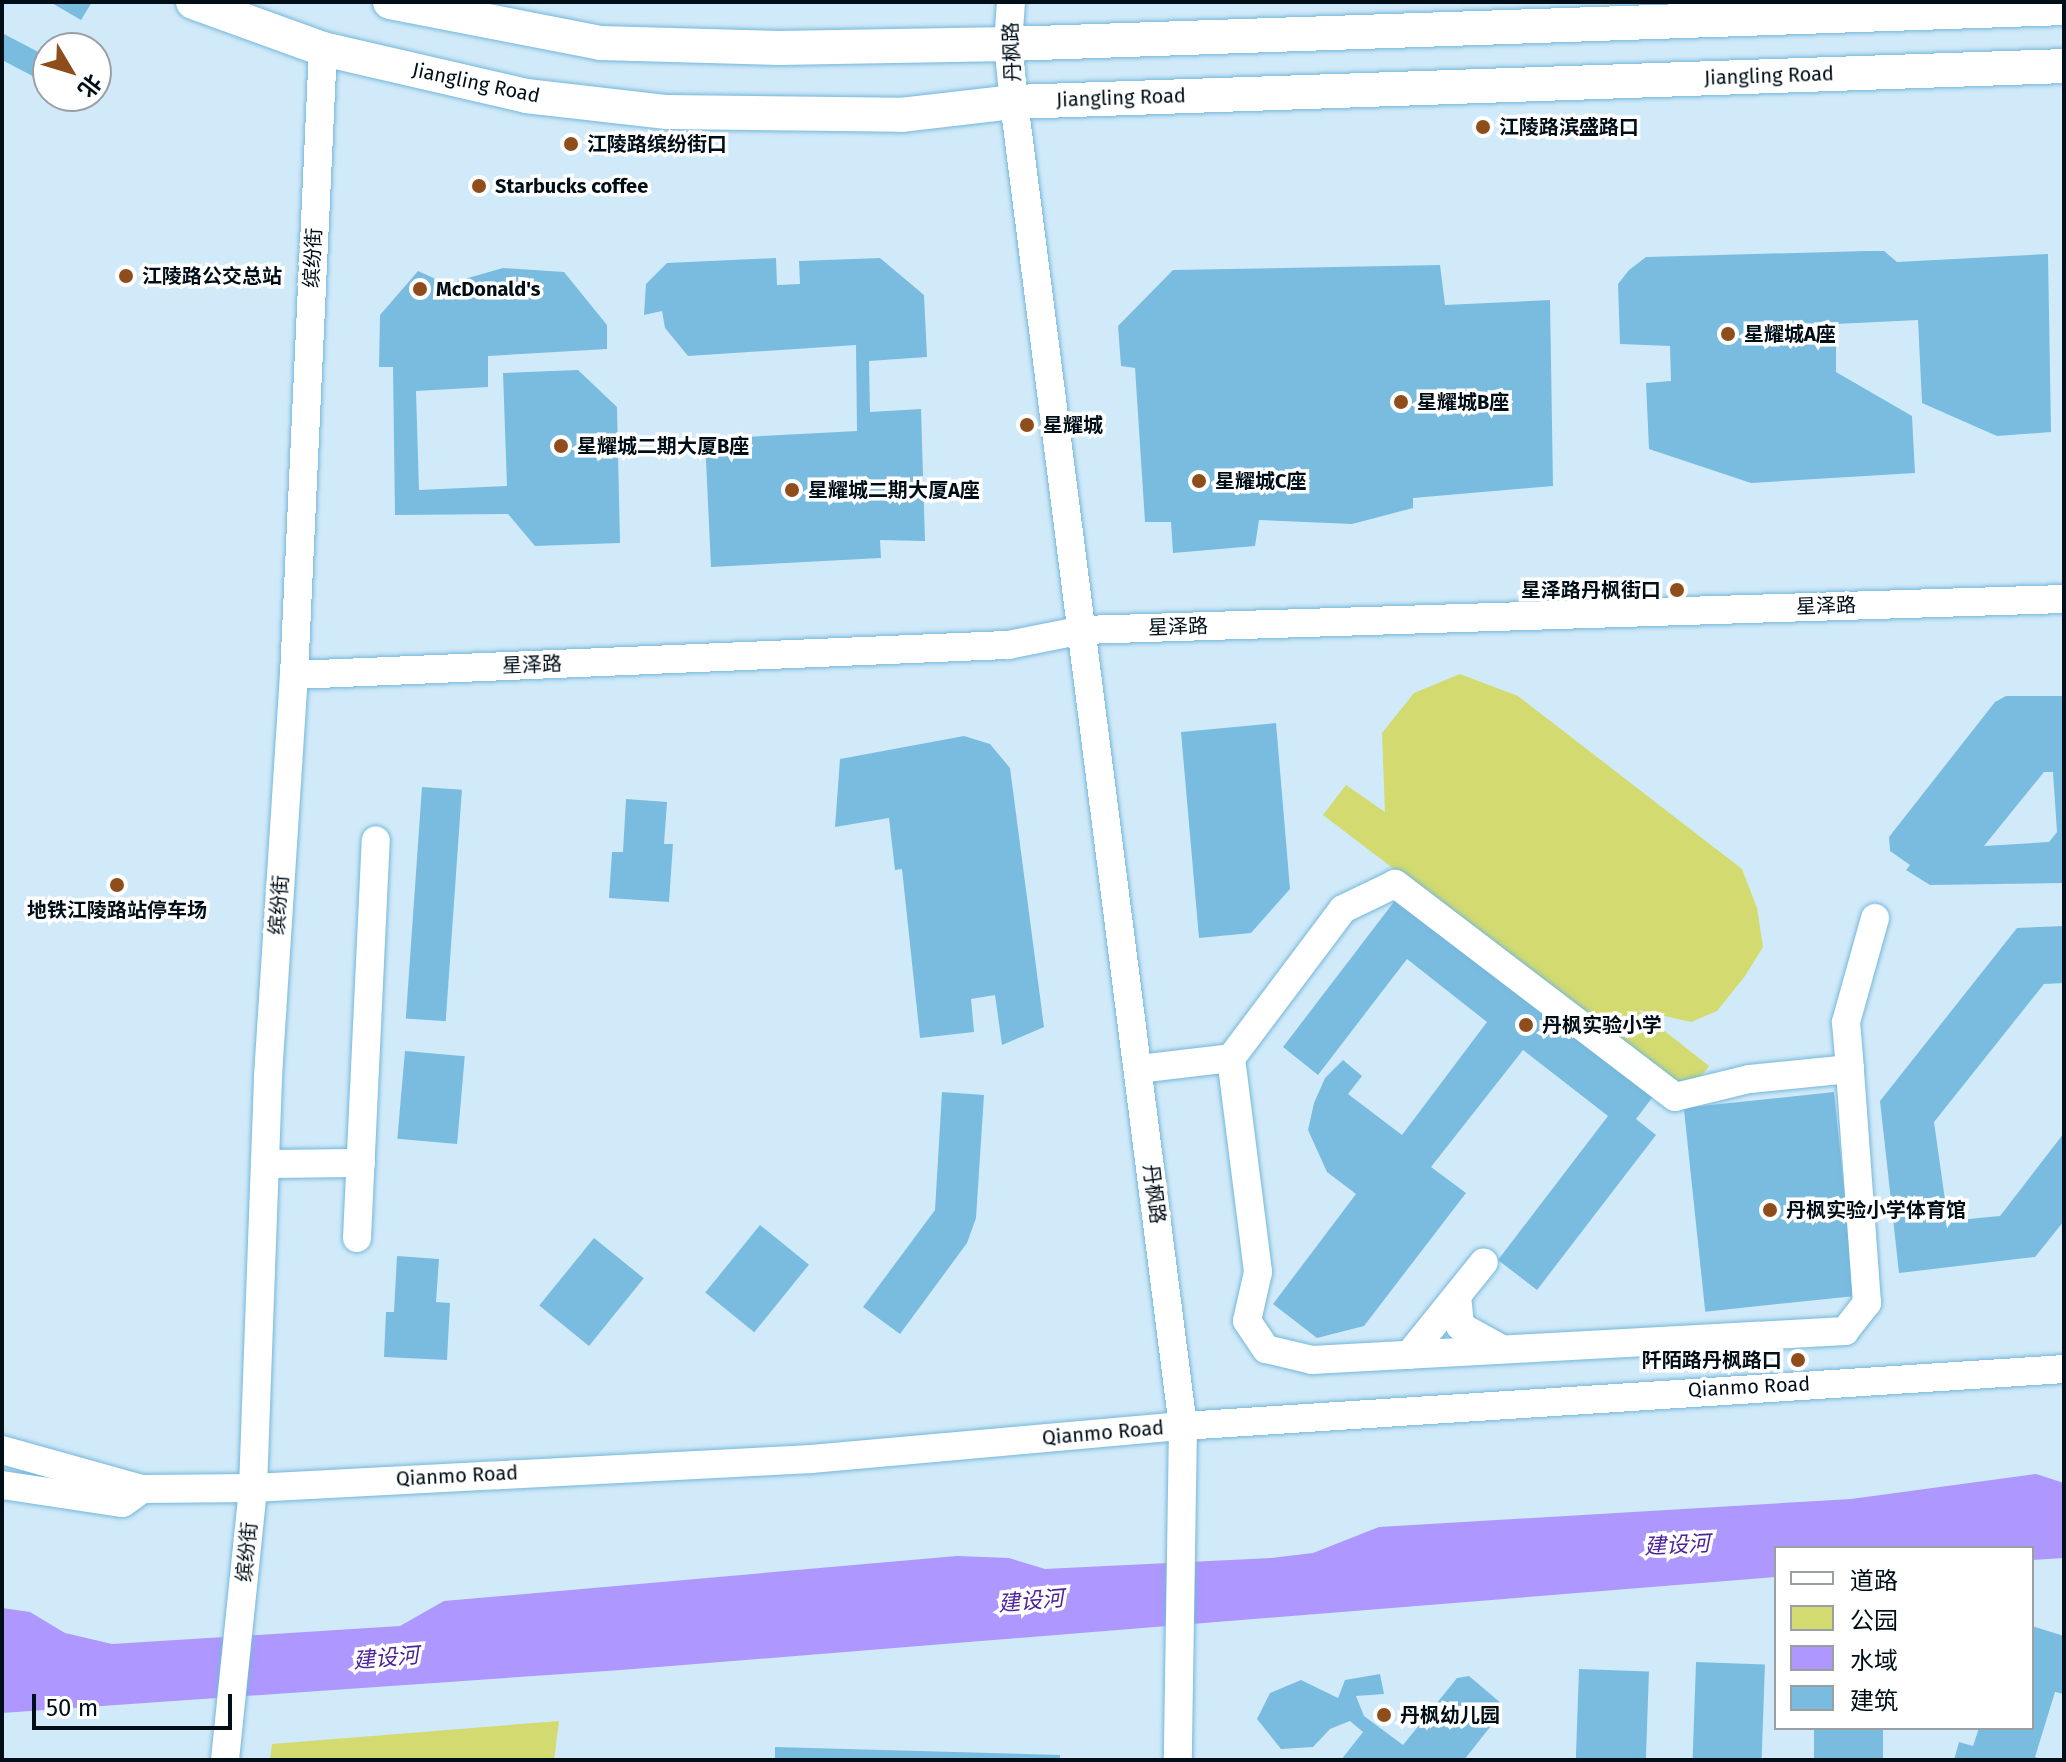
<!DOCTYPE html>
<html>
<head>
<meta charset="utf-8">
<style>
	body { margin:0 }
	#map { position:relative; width:2066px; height:1762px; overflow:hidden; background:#d1eaf9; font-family:"Fira Sans","Noto Sans SC",sans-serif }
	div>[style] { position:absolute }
	.green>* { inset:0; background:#d2da70 }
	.water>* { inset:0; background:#ae97ff }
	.building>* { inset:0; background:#7abce0; transform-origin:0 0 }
	.roads { filter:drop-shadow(0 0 2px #75b7da) drop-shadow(0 0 2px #75b7da) }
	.minor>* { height:28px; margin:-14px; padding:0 14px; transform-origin:14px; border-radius:14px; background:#fff }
	.major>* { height:34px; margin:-17px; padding:0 17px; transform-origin:17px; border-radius:17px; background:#fff }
	.dots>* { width:22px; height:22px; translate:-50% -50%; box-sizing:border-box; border:4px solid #fff; border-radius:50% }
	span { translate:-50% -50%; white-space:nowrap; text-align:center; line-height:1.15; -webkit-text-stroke:7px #fff; paint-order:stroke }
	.street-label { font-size:20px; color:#000e18 }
	.poi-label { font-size:20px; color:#000e18; font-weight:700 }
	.left { translate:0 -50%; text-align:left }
	.right { translate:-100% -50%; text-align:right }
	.water-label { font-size:22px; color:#4d2299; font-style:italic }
	.frame { position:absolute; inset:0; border:4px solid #000e18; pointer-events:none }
	.legend { position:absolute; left:1774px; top:1546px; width:260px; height:184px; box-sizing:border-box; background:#fff; border:2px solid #999fa3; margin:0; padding:10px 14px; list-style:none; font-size:24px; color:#000e18 }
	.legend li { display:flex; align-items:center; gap:16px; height:40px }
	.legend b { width:40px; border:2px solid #999fa3 }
	.north { position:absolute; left:32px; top:32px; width:80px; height:80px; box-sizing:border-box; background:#fff; border:2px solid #999fa3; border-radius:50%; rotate:128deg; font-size:22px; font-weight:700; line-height:32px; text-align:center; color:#000e18 }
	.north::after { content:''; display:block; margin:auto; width:28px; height:36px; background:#8f4d1c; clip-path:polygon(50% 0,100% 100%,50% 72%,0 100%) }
	.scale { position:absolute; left:32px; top:1694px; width:200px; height:36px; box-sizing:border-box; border:4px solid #000e18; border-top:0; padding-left:10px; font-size:24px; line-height:28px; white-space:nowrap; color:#000e18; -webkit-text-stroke:6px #fff; paint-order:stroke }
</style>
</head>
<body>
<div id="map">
	<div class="green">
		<i style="clip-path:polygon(1460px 674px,1518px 696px,1742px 869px,1757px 908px,1763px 947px,1745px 976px,1717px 1011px,1691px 1022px,1638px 1010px,1709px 1066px,1688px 1093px,1323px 815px,1346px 785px,1385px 812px,1382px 733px,1414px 693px)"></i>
		<i style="clip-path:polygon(559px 1721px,554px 1760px,270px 1760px,272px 1744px)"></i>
	</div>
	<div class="water">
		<i style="clip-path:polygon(2036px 1474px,2064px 1483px,2064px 1558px,2032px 1560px,2032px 1548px,1776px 1548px,1776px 1577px,621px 1670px,2px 1713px,2px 1608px,30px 1612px,65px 1633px,112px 1644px,400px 1626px,444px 1601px,957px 1556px,1009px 1558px,1045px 1569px,1271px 1558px,1313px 1553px,1379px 1527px,1851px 1499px)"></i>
	</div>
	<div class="building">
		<i style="clip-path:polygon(50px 2px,92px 2px,81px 20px)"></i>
		<i style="clip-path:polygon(2px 33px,48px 57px,46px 83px,2px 60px)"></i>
		<i style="clip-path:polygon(1867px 251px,1884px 251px,1897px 262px,2048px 254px,2051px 432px,1997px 436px,1922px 403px,1918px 320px,1836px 324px,1836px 372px,1912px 416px,1915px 473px,1751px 483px,1649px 449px,1646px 383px,1671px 381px,1670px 346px,1620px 344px,1618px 284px,1629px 270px,1646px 257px)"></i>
		<i style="clip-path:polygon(776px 258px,777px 285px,800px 284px,799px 261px,880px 258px,924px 295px,927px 357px,869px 361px,870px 412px,921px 409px,925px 541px,880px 540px,881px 558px,711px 567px,705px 439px,857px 431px,856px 345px,688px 356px,665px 328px,662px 311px,644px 315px,646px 284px,667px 263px)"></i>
		<i style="clip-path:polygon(1440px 265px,1445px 305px,1550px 300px,1553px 486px,1413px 498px,1413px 508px,1352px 524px,1259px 520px,1255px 546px,1173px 553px,1171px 522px,1145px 522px,1135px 368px,1121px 366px,1118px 326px,1173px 270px)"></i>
		<i style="clip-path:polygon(503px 268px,564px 272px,607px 325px,607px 349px,488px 356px,488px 387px,416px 391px,419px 490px,507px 486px,503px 373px,578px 370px,617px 407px,620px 543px,535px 546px,508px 514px,395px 515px,393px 367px,379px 367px,380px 315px,418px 271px,447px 284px)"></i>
		<i style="clip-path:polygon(evenodd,2006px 696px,2064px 696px,2064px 883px,1930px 885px,1906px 870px,1910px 865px,1890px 851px,1889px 837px,1995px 702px,2006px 696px,2044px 772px,2053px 772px,2057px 832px,2049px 842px,1984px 846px,2044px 772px)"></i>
		<i style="clip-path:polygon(1276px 723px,1290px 889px,1251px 933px,1199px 938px,1181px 732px)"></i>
		<i style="clip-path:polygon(964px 736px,990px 744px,1010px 768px,1044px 1027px,1002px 1045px,995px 995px,971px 999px,974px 1032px,920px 1038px,902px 869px,895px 870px,889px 818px,835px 827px,840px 759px)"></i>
		<i style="left:422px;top:787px;width:40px;height:232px;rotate:4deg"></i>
		<i style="clip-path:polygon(626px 799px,667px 802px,664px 844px,673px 844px,669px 902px,609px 898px,612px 852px,623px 852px)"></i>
		<i style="clip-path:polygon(1403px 890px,1658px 1090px,1636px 1119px,1656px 1135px,1537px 1290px,1498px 1260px,1608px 1116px,1523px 1050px,1431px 1167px,1466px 1193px,1364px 1326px,1317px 1338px,1273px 1304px,1356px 1194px,1327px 1172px,1308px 1130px,1314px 1103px,1325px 1078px,1343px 1060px,1362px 1076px,1348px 1094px,1402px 1135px,1487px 1022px,1407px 959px,1318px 1075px,1283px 1047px)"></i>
		<i style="clip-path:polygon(2064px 926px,2064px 983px,2044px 984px,1934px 1122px,1948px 1221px,2000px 1216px,2064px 1133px,2064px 1221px,2035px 1257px,1899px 1273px,1880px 1101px,2017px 928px)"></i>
		<i style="left:405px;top:1051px;width:60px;height:88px;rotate:5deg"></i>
		<i style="clip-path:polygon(942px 1092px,984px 1095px,976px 1218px,967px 1243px,900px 1334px,863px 1307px,935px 1210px)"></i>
		<i style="left:1834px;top:1092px;width:205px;height:151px;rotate:84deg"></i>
		<i style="left:760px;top:1225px;width:63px;height:87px;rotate:39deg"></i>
		<i style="left:594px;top:1238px;width:64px;height:87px;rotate:39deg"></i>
		<i style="clip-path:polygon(397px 1256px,439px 1259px,436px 1302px,450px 1303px,447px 1360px,384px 1357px,386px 1312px,394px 1312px)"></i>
		<i style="clip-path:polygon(2032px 1626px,2064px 1636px,2064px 1694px,2055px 1692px,2035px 1757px,2042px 1760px,1954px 1760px,1959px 1742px,1973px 1746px,1979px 1728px,2032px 1728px)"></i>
		<i style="left:1696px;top:1662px;width:69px;height:98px;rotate:2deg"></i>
		<i style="left:1579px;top:1669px;width:70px;height:91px;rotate:2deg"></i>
		<i style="clip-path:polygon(1380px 1674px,1384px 1694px,1356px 1696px,1364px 1716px,1403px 1745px,1457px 1678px,1469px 1676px,1502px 1704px,1498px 1717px,1464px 1760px,1341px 1760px,1363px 1732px,1350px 1721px,1330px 1729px,1313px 1747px,1281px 1749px,1257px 1719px,1270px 1693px,1301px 1680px,1338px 1698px,1345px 1680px)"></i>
		<i style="left:1814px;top:1728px;width:69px;height:32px"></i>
		<i style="clip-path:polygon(775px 1747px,1060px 1755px,1060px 1760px,775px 1760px)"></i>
	</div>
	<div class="roads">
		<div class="minor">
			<i style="left:1011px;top:2px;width:42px;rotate:94.1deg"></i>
			<i style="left:1008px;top:44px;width:58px;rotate:84.1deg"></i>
			<i style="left:1014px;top:102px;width:1335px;rotate:82.73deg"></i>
			<i style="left:1183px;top:1426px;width:334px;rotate:90.9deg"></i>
			<i style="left:294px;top:675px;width:715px;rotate:-2.41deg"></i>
			<i style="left:1008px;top:645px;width:76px;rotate:-11.3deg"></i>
			<i style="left:1083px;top:630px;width:981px;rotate:-1.81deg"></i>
			<i style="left:1139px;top:1069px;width:93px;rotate:-6.8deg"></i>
			<i style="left:1231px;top:1058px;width:216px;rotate:82.8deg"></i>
			<i style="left:1258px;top:1272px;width:50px;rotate:102.7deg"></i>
			<i style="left:1247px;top:1321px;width:34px;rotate:56deg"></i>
			<i style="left:1266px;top:1349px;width:47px;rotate:13.4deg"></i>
			<i style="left:1312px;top:1360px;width:534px;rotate:-3.11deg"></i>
			<i style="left:1845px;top:1331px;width:36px;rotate:-52deg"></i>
			<i style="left:1867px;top:1303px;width:235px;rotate:-94.2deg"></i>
			<i style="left:1850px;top:1069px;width:101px;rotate:174.3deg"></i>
			<i style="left:1749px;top:1079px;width:76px;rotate:166.3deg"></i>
			<i style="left:1675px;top:1097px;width:352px;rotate:-142.7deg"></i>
			<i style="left:1395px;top:884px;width:58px;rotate:154.3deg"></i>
			<i style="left:1343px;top:909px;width:186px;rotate:126.9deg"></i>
			<i style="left:1850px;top:1069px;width:47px;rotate:-94.9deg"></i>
			<i style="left:1846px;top:1022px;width:108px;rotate:-74.4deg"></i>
			<i style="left:265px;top:1164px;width:96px;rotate:-0.6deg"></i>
			<i style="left:357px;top:1238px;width:398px;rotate:-87.3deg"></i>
			<i style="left:1457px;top:1296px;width:30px;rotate:84deg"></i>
			<i style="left:1460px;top:1326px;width:46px;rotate:28.8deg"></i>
			<i style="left:1409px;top:1355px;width:119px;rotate:-51.1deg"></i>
			<i style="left:2px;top:1450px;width:145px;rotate:15.6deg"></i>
			<i style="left:142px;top:1489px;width:111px;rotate:-0.5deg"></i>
			<i style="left:253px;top:1488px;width:559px;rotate:-2.98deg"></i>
			<i style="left:811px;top:1459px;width:373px;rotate:-5.1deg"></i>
			<i style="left:1183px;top:1426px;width:883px;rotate:-3.7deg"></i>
			<i style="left:2px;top:1485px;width:122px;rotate:8.5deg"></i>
			<i style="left:123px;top:1503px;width:24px;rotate:-36deg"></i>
			<i style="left:225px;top:1760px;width:273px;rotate:-84.1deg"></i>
			<i style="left:253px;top:1488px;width:412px;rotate:-87.9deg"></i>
			<i style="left:268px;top:1076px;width:402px;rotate:-86.3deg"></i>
			<i style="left:294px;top:675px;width:627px;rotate:-87.35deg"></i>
		</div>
		<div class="major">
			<i style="left:193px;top:2px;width:138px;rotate:19.9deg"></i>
			<i style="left:323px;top:49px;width:208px;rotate:13deg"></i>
			<i style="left:526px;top:96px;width:142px;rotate:6.5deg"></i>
			<i style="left:667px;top:112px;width:234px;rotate:0.7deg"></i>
			<i style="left:901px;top:115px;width:114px;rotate:-6.6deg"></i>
			<i style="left:1014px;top:102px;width:1051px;rotate:-1.96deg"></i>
			<i style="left:390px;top:2px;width:214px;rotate:11deg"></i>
			<i style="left:600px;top:43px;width:180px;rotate:1.6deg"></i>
			<i style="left:780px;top:48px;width:228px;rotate:-1deg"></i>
			<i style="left:1008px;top:44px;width:1057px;rotate:-1.95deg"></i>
		</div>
	</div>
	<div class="dots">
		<i style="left:1483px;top:127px;background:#8f4d1c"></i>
		<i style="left:571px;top:144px;background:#8f4d1c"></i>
		<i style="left:479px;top:186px;background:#8f4d1c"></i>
		<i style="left:126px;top:276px;background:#8f4d1c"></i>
		<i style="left:420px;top:289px;background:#8f4d1c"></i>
		<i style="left:1728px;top:334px;background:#8f4d1c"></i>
		<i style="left:1401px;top:402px;background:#8f4d1c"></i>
		<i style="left:1027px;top:425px;background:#8f4d1c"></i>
		<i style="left:561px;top:446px;background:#8f4d1c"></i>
		<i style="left:1199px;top:481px;background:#8f4d1c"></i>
		<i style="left:792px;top:490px;background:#8f4d1c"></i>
		<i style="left:1677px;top:590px;background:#8f4d1c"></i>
		<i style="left:117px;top:885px;background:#8f4d1c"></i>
		<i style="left:1526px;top:1025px;background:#8f4d1c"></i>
		<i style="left:1770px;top:1210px;background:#8f4d1c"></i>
		<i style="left:1798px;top:1360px;background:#8f4d1c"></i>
		<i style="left:1384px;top:1715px;background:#8f4d1c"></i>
	</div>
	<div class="street-label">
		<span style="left:1012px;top:52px;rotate:-92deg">丹枫路</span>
		<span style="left:1769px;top:76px;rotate:-2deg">Jiangling Road</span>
		<span style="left:476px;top:83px;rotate:12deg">Jiangling Road</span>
		<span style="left:1121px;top:98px;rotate:-2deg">Jiangling Road</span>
		<span style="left:313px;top:258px;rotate:-87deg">缤纷街</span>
		<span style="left:1826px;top:606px;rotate:-2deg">星泽路</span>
		<span style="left:1178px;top:627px;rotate:-2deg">星泽路</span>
		<span style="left:532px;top:665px;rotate:-2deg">星泽路</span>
		<span style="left:279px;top:905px;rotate:-86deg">缤纷街</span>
		<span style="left:1154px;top:1194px;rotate:83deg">丹枫路</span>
		<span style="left:1749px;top:1387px;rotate:-3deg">Qianmo Road</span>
		<span style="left:1103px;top:1433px;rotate:-5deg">Qianmo Road</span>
		<span style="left:457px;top:1476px;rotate:-3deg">Qianmo Road</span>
		<span style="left:247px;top:1552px;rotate:-85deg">缤纷街</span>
	</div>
	<div class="poi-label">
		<span class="left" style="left:1499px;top:127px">江陵路滨盛路口</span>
		<span class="left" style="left:587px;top:144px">江陵路缤纷街口</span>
		<span class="left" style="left:495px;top:186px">Starbucks coffee</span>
		<span class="left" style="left:142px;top:276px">江陵路公交总站</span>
		<span class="left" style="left:436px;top:289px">McDonald's</span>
		<span class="left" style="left:1744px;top:334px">星耀城A座</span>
		<span class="left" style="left:1417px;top:402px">星耀城B座</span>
		<span class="left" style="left:1043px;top:425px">星耀城</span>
		<span class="left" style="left:577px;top:446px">星耀城二期大厦B座</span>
		<span class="left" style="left:1215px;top:481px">星耀城C座</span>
		<span class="left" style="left:808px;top:490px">星耀城二期大厦A座</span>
		<span class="right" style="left:1661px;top:590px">星泽路丹枫街口</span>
		<span style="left:117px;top:910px">地铁江陵路站停车场</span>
		<span class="left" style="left:1542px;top:1025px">丹枫实验小学</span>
		<span class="left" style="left:1786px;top:1210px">丹枫实验小学体育馆</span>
		<span class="right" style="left:1782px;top:1360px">阡陌路丹枫路口</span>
		<span class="left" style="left:1400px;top:1715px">丹枫幼儿园</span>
	</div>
	<div class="water-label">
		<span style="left:1677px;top:1545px;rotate:-3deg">建设河</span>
		<span style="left:1031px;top:1601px;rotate:-5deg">建设河</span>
		<span style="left:386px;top:1658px;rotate:-5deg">建设河</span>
	</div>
	<div class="frame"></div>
	<ul class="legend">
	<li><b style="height:10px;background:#fff"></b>道路</li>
	<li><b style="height:22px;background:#d2da70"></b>公园</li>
	<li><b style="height:22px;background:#ae97ff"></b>水域</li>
	<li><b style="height:22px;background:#7abce0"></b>建筑</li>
	</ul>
	<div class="north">北</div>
	<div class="scale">50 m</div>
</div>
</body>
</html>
